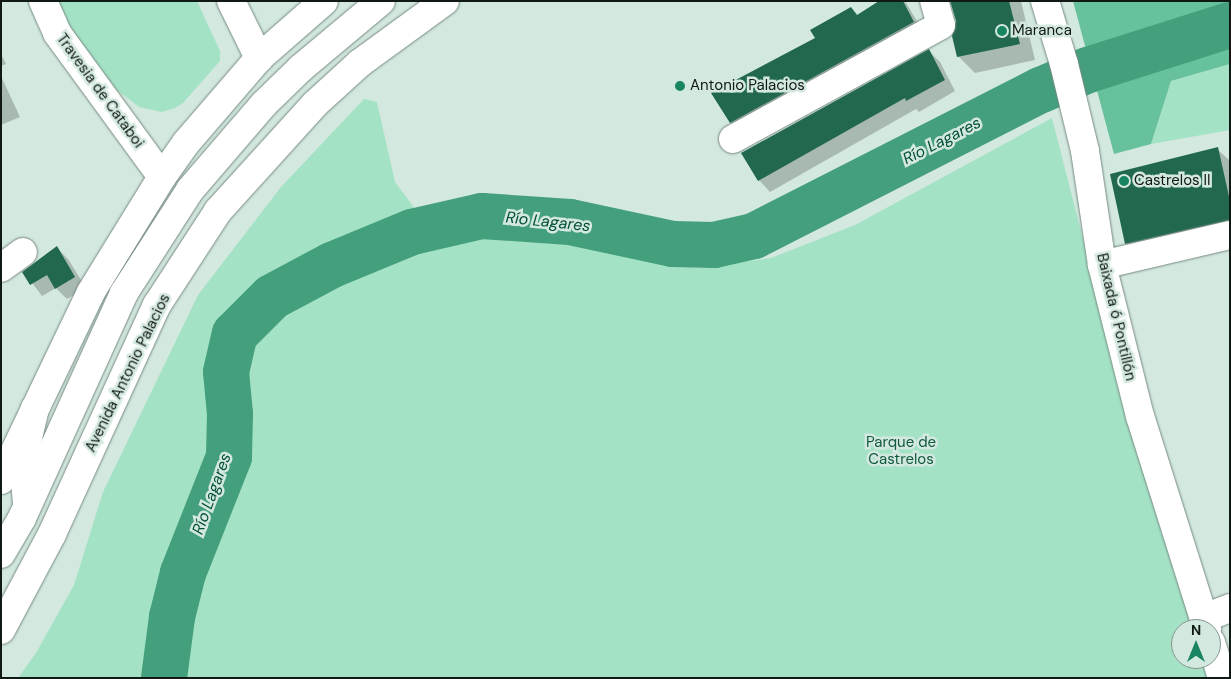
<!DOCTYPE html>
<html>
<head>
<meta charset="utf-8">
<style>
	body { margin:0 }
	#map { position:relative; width:1231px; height:679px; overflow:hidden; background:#d3e8de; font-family:"DM Sans",sans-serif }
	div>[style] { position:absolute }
	.green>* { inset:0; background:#a4e2c6 }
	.forest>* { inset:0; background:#67c19c }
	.shadow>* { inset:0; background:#0003 }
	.river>* { height:46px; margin:-23px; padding:0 23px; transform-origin:23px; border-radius:23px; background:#449f7c }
	.building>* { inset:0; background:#21684e }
	.roads { filter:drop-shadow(0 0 1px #768a81) drop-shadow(0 0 1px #768a81) }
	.minor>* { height:28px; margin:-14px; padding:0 14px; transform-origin:14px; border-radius:14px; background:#fff }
	.major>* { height:28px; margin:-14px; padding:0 14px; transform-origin:14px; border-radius:14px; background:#fff }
	.dots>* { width:14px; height:14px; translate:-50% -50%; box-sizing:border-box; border:2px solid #d3e8de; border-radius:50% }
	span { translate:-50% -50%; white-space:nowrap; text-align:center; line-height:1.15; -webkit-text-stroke:5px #d3e8de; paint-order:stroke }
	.poi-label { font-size:15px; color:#111915 }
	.left { translate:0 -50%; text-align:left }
	.street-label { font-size:15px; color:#111915 }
	.park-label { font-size:15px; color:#115941 }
	.water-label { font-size:16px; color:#004e36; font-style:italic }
	.frame { position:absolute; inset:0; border:2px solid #111915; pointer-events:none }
	.north { position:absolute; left:1171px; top:619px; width:50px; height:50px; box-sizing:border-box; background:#d3e8de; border:1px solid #85958e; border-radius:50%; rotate:0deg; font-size:14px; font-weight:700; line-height:20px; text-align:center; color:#111915 }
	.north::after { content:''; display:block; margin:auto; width:18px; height:22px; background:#188461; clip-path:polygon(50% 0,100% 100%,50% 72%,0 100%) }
</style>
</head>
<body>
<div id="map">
	<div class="green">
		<i style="clip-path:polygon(48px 1px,197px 1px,220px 51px,220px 61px,183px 103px,175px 108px,162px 112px,139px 107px,113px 87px)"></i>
		<i style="clip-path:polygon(1230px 64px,1230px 130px,1151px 144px,1171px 81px)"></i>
		<i style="clip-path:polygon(364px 99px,377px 102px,395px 182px,438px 240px,487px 236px,561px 236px,697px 268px,771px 258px,855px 225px,1052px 118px,1138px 454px,1193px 629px,1181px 629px,1181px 659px,1203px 659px,1209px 678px,18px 678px,36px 653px,74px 585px,103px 492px,198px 295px,281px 187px)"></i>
	</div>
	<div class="forest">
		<i style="clip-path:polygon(1073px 1px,1230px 1px,1230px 64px,1171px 81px,1151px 144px,1114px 154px)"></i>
	</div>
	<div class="shadow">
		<i style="clip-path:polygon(881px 1px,905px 1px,924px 33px,742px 134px,730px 122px,851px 8px,858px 16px)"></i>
		<i style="clip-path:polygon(952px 1px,1021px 1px,1035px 60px,975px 73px,958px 56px,957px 21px)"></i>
		<i style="clip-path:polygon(929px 51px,940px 62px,955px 91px,919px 112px,916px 109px,770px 192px,759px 180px)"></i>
		<i style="clip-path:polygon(1px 54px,6px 64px,1px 66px)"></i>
		<i style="clip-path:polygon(1px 76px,20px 117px,1px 125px)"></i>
		<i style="clip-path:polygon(1217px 149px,1230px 161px,1230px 240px,1142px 259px,1126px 243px)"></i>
		<i style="clip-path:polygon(57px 248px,68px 259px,86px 288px,67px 299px,56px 288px,42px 296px,24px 272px)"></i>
	</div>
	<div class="river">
		<i style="left:164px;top:678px;width:62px;rotate:-82.5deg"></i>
		<i style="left:172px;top:617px;width:45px;rotate:-76deg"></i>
		<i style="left:183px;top:573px;width:125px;rotate:-68.4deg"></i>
		<i style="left:229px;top:457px;width:43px;rotate:-88.7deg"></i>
		<i style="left:230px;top:414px;width:42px;rotate:-95.4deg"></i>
		<i style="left:226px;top:372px;width:39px;rotate:-77deg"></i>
		<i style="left:235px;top:334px;width:52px;rotate:-45deg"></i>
		<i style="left:272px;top:297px;width:68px;rotate:-28.1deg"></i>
		<i style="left:332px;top:265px;width:87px;rotate:-22.4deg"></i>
		<i style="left:412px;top:232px;width:72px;rotate:-12.9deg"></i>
		<i style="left:482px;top:216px;width:88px;rotate:3.9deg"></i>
		<i style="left:570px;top:222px;width:105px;rotate:12.1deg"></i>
		<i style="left:673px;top:244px;width:41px;rotate:1.4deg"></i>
		<i style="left:714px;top:245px;width:41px;rotate:-12.7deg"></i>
		<i style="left:754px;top:236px;width:322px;rotate:-27deg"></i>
		<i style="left:1041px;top:90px;width:51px;rotate:-23.1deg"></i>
		<i style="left:1088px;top:70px;width:149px;rotate:-17.6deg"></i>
	</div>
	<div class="building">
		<i style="clip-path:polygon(879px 1px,903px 1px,914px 22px,730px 123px,711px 93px,815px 38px,810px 30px,851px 7px,857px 15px)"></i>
		<i style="clip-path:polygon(950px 1px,1009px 1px,1020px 44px,957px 57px,952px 36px,956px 21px)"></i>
		<i style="clip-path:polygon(929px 49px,945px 80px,906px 101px,905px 98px,758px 181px,741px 153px)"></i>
		<i style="clip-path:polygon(1218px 147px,1230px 201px,1230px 220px,1125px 244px,1110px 174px)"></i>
		<i style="clip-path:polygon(57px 246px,75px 277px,55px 289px,47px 275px,30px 285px,22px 272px)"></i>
	</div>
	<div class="roads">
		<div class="minor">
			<i style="left:43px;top:1px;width:35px;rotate:66deg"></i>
			<i style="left:57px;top:33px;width:178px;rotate:53.9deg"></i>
			<i style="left:231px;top:1px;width:64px;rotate:63.8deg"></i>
			<i style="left:1045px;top:1px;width:66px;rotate:73.2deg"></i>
			<i style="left:1064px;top:64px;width:89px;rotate:76.4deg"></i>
			<i style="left:1085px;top:151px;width:115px;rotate:81.5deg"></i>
			<i style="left:1102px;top:265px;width:156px;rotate:75.9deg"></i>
			<i style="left:1140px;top:416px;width:223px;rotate:72.5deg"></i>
			<i style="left:733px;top:139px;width:237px;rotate:-28.7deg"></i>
			<i style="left:941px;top:25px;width:25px;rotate:-106deg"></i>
			<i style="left:1102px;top:265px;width:131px;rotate:-13.2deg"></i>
			<i style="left:1px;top:268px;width:27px;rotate:-36deg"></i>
			<i style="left:1px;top:480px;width:208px;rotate:-64.4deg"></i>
			<i style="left:91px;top:292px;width:135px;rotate:-58.3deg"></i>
			<i style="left:162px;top:177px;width:42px;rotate:-54.8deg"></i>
			<i style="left:186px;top:143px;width:112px;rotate:-49.3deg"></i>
			<i style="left:259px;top:58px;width:86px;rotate:-41.2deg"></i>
			<i style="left:1204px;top:618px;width:28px;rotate:-21deg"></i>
			<i style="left:1211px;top:642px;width:38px;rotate:73deg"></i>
		</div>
		<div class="major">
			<i style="left:27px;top:503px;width:43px;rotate:-95.3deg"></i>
			<i style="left:23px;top:460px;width:53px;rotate:-77deg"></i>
			<i style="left:1px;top:554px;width:42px;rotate:-59.7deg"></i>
			<i style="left:22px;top:518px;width:247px;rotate:-65.6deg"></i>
			<i style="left:124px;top:293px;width:122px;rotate:-57.3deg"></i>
			<i style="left:190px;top:190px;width:113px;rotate:-49.3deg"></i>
			<i style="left:264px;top:104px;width:52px;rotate:-44.2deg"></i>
			<i style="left:301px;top:68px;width:104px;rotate:-39.9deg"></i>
			<i style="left:1px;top:630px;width:109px;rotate:-62deg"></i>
			<i style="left:52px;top:534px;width:252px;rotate:-65.4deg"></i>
			<i style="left:157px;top:305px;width:112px;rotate:-57deg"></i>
			<i style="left:218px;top:211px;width:144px;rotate:-47.8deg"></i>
			<i style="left:315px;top:104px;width:61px;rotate:-42.3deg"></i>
			<i style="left:360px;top:63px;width:105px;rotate:-36.1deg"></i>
		</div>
	</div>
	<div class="dots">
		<i style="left:1002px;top:31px;background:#188461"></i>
		<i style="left:680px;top:86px;background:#188461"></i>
		<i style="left:1124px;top:181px;background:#188461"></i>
	</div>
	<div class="poi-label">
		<span class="left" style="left:1012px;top:31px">Maranca</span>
		<span class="left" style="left:690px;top:86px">Antonio Palacios</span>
		<span class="left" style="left:1134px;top:181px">Castrelos II</span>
	</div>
	<div class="street-label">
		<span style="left:100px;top:91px;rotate:54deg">Travesia de Cataboi</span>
		<span style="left:1116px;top:317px;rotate:77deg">Baixada ó Pontillón</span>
		<span style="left:128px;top:373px;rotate:-64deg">Avenida Antonio Palacios</span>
	</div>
	<div class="park-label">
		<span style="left:901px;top:451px">Parque de<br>Castrelos</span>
	</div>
	<div class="water-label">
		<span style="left:942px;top:141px;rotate:-27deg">Río Lagares</span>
		<span style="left:548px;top:222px;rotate:6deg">Río Lagares</span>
		<span style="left:212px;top:494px;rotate:-70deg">Río Lagares</span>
	</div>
	<div class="frame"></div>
	<div class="north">N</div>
</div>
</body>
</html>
